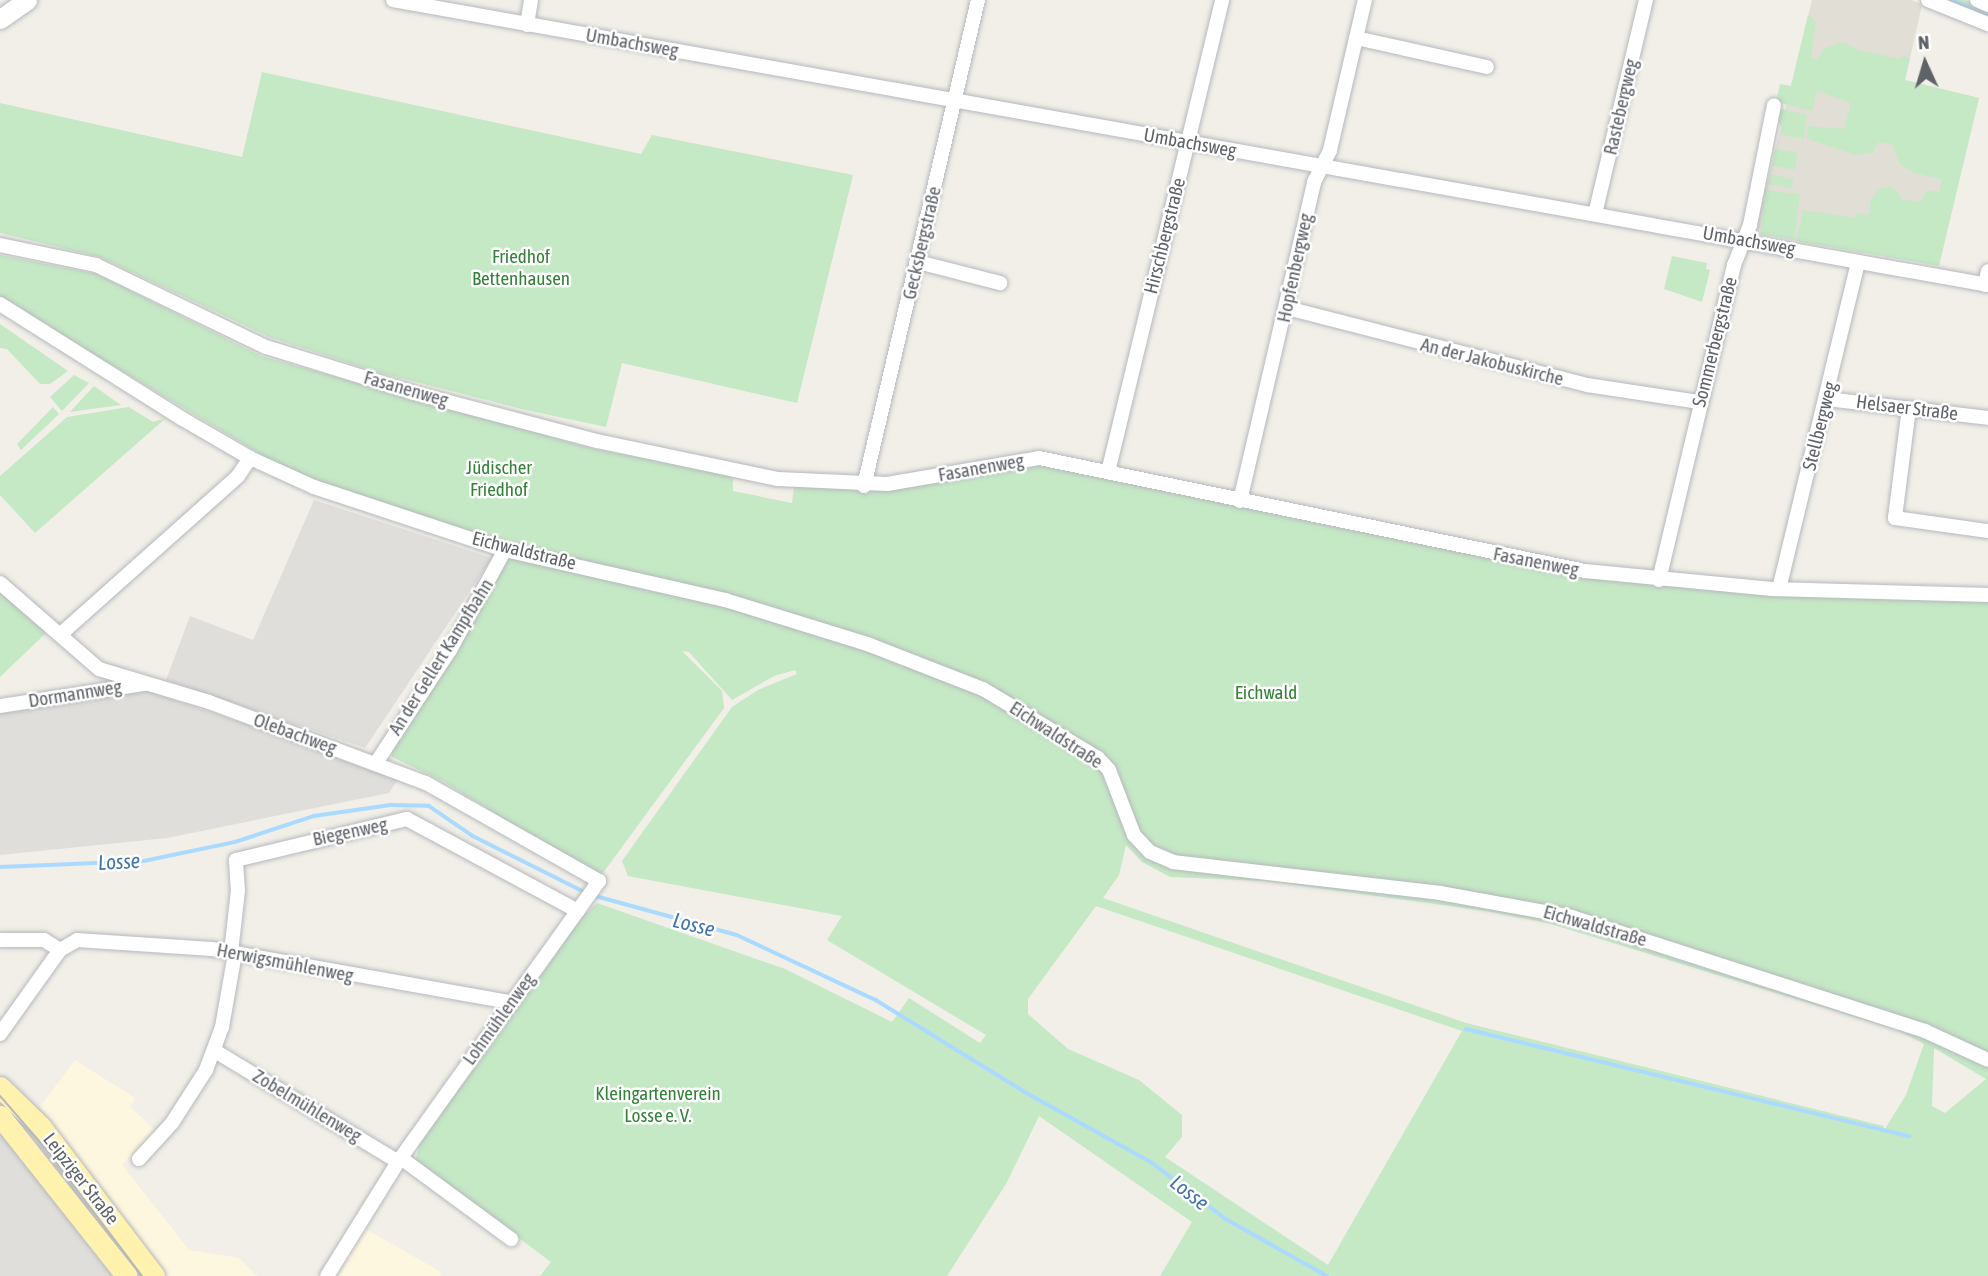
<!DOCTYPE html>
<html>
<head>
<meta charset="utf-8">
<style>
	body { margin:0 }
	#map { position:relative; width:1988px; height:1276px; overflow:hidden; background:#f1efe8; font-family:"Asap Condensed",sans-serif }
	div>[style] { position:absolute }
	.commercial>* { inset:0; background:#fef7e0 }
	.industrial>* { inset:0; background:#e0deda }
	.education>* { inset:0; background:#e1ded6 }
	.green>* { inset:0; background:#c5e8c5; transform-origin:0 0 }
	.stream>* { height:3.5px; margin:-1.75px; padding:0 1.75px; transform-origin:1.75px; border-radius:1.75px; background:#aadaff }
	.roads { filter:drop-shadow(0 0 2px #b5b8bc) drop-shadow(0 0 2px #b5b8bc) }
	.street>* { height:14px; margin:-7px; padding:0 7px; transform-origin:7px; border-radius:7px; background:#fff }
	.secondary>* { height:19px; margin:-9.5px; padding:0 9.5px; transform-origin:9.5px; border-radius:9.5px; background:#fff }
	.primary>* { height:21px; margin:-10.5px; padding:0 10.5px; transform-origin:10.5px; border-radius:10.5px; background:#fff2af }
	.tram>* { height:2px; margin:-1px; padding:0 1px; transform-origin:1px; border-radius:1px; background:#b6b7b8 }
	span { translate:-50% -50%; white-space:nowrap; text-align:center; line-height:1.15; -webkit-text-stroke:5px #fff; paint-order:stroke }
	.street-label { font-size:19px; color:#5f6368 }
	.park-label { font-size:19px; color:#348238 }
	.water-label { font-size:21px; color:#4174aa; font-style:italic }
	.north { position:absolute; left:1890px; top:28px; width:70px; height:70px; -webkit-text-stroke:5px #fff; paint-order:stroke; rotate:356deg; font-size:19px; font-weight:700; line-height:28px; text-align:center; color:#5f6368 }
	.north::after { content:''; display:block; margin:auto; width:24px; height:32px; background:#5f6368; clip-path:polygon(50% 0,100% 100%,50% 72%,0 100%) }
</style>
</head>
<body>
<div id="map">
	<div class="commercial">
		<i style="clip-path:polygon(75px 1060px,135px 1098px,130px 1107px,156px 1131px,122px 1165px,189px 1250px,239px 1258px,257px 1276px,163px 1276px,40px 1107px)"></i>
		<i style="clip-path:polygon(364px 1228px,441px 1272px,440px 1276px,333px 1276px)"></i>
	</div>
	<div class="industrial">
		<i style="clip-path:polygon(314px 500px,492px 558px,365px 748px,166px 680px,190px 616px,253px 640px)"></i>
		<i style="clip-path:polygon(147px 691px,249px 725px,398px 779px,389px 793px,167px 838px,0 855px,0 713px)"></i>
		<i style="clip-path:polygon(0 1132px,1px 1133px,112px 1276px,0 1276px)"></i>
	</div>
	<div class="education">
		<i style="clip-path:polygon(1812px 0,1912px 0,1922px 5px,1905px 80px,1979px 98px,1953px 205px,1867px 253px,1758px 234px,1756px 229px)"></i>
	</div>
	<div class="green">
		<i style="clip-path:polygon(1936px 0,1965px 0,1988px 9px,1988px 22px)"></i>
		<i style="clip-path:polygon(1808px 15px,1816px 22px,1811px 57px,1817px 60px,1825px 48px,1843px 42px,1859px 50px,1901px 59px,1902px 56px,1910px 58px,1905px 80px,1979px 98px,1939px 266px,1796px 241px,1803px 210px,1855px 218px,1856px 213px,1869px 215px,1871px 199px,1879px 189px,1888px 187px,1898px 191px,1902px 200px,1921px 202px,1927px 190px,1939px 192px,1942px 180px,1912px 172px,1899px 163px,1893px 145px,1878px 142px,1873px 152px,1856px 155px,1807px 139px,1808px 126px,1844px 129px,1851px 103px,1817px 91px,1812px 111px,1776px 102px,1780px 84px,1791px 86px)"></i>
		<i style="clip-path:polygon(262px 72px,641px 154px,652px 135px,853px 175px,797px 403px,622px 363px,606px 427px,526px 410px,377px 372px,269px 337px,100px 257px,0 233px,0 103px,242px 157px)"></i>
		<i style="clip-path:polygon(1775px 107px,1807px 115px,1804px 139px,1783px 135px)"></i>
		<i style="left:1775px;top:149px;width:23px;height:17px;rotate:10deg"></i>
		<i style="clip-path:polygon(1772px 175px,1793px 179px,1792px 188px,1768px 184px)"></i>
		<i style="left:1766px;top:190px;width:34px;height:45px;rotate:7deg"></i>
		<i style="clip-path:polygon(evenodd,0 255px,97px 274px,261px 356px,594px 449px,733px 474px,733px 491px,792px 503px,794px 486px,876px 481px,1038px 454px,1521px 556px,1715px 582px,1988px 591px,1988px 1276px,1160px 1276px,1192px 1222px,1039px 1116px,1006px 1184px,947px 1276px,540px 1276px,551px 1262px,415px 1161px,421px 1140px,582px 917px,597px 903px,785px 969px,892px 1022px,909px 998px,980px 1043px,986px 1035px,827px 940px,842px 916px,628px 876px,622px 861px,732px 707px,758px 690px,797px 674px,795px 670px,774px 676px,732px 700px,689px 652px,682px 651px,722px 691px,724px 708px,600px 877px,444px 782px,392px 757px,391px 748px,456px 655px,507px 556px,521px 549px,315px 482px,280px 466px,0 298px,0 255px,1126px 845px,1142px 862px,1170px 877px,1266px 881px,1486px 911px,1548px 923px,1897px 1030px,1924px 1044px,1906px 1095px,1883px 1132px,1884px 1126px,1466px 1023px,1103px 898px,1119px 875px,1126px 845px,0 255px,1096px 906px,1462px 1031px,1328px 1265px,1165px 1157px,1182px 1137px,1182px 1115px,1139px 1080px,1068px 1049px,1028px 1014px,1028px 999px,1096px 906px,0 255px,1934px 1048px,1986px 1079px,1945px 1113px,1932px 1106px,1934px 1048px)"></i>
		<i style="clip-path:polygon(1672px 256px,1707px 263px,1706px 269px,1710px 270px,1702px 302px,1664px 289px)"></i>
		<i style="clip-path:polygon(0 324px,68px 371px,50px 384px,40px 384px,7px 349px,0 348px)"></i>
		<i style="clip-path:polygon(74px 375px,89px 383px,62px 411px,50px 397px)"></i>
		<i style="clip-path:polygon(94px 386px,121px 405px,70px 412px)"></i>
		<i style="clip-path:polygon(53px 407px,59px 414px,21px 450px,17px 444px)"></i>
		<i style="clip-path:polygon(129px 407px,153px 422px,166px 418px,35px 533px,0 495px,0 476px,67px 417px)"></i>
		<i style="clip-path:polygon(0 592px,47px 632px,0 677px)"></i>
	</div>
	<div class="stream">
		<i style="left:1952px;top:0;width:39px;rotate:23deg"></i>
		<i style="left:0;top:867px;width:144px;rotate:-2.4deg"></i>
		<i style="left:144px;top:861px;width:93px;rotate:-11.8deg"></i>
		<i style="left:235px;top:842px;width:83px;rotate:-18.2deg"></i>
		<i style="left:314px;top:816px;width:77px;rotate:-8.2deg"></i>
		<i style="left:390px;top:805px;width:39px;rotate:1deg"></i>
		<i style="left:429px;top:806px;width:53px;rotate:34.3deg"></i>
		<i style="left:473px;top:836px;width:125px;rotate:26.6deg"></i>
		<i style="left:592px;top:895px;width:150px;rotate:15.4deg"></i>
		<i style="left:737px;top:935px;width:153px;rotate:25.1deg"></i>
		<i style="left:876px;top:1000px;width:175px;rotate:31.7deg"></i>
		<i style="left:1025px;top:1092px;width:144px;rotate:29.1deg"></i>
		<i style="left:1151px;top:1162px;width:94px;rotate:37.2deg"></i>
		<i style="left:1226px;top:1219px;width:116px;rotate:29.4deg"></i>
		<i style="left:1466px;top:1029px;width:456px;rotate:13.6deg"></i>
	</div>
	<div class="roads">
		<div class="street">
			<i style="left:393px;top:0;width:1620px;rotate:10.13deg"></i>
			<i style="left:1928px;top:0;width:65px;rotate:21.8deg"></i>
			<i style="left:1977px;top:0;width:12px;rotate:24deg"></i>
			<i style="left:527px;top:25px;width:25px;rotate:-81deg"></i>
			<i style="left:1356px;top:38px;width:134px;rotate:12.5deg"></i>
			<i style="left:1595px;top:214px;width:220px;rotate:-76.6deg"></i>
			<i style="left:0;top:245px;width:98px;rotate:11.8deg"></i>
			<i style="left:96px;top:265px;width:189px;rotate:25.8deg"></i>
			<i style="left:266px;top:347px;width:152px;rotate:17.2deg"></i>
			<i style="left:411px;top:392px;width:192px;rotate:14.8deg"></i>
			<i style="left:597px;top:441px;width:185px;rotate:11.9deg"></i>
			<i style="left:778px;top:479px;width:109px;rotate:2.6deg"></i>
			<i style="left:887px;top:484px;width:154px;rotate:-9.7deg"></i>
			<i style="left:1039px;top:458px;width:558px;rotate:11.69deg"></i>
			<i style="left:1585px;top:571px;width:188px;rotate:5.5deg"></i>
			<i style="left:1772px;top:589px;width:216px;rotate:1.6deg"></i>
			<i style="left:918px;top:262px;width:85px;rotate:14.4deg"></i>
			<i style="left:1985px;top:285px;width:14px;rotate:-78deg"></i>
			<i style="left:0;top:304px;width:214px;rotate:32.2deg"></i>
			<i style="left:181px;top:418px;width:80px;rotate:30.1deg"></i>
			<i style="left:250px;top:458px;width:70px;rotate:24.4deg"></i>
			<i style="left:314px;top:487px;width:201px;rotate:18.3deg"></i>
			<i style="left:505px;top:550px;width:226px;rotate:12.8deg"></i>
			<i style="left:725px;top:600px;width:152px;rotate:17.2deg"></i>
			<i style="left:870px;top:645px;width:121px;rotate:21.3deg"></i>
			<i style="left:983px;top:689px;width:134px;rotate:31deg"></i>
			<i style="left:1098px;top:758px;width:16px;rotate:47deg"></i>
			<i style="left:1109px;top:770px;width:70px;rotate:69deg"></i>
			<i style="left:1134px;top:835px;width:23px;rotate:47deg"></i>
			<i style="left:1150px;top:852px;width:25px;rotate:23deg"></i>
			<i style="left:1173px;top:862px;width:269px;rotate:6.6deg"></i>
			<i style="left:1440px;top:893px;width:134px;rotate:10.3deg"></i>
			<i style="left:1572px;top:917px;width:371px;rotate:17.9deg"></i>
			<i style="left:1925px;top:1031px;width:69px;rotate:24.7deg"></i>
			<i style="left:1287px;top:308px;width:310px;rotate:14.4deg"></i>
			<i style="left:1587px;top:385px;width:114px;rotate:8.6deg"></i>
			<i style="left:1827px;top:399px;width:162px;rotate:6.7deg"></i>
			<i style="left:1909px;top:408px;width:111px;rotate:97.3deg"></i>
			<i style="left:1895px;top:518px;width:94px;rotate:8deg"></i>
			<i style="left:1108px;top:472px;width:486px;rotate:-76.4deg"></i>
			<i style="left:864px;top:486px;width:499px;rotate:-76.8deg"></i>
			<i style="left:1240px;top:501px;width:327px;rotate:-76.9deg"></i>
			<i style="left:1314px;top:182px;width:36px;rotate:-63deg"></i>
			<i style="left:1330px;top:150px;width:154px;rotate:-76.9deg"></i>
			<i style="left:1659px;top:580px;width:324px;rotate:-76.6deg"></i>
			<i style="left:1734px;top:265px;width:43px;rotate:-68.2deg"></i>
			<i style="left:1750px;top:225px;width:122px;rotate:-78.7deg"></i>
			<i style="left:0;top:583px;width:131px;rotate:41deg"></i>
			<i style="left:99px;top:669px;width:115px;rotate:16.7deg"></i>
			<i style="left:209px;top:702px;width:232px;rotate:20.5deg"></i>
			<i style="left:426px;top:783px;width:199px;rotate:29.5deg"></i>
			<i style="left:599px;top:881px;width:345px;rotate:125.6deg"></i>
			<i style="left:398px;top:1162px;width:134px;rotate:121.9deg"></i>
			<i style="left:1779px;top:589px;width:336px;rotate:-76.4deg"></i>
			<i style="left:62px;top:633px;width:236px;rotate:-41.7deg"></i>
			<i style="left:238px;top:476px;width:22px;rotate:-56deg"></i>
			<i style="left:0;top:706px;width:146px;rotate:-8.7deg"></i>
			<i style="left:376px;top:763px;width:135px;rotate:-56.8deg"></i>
			<i style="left:450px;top:650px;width:114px;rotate:-61.2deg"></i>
			<i style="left:0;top:940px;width:44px"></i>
			<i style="left:44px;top:940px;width:19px;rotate:32deg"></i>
			<i style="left:231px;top:952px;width:61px;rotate:-83.5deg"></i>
			<i style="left:238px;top:891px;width:31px;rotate:-94deg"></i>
			<i style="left:236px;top:860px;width:176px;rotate:-13.5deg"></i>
			<i style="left:407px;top:819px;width:194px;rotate:28.3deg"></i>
			<i style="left:0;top:1034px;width:103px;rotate:-54.5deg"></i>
			<i style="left:60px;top:950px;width:20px;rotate:-30deg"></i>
			<i style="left:77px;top:940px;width:135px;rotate:3.8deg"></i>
			<i style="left:212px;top:949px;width:304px;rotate:10.1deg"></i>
			<i style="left:215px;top:1051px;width:214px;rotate:31.2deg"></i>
			<i style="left:401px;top:1158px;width:137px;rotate:36.4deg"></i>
			<i style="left:139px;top:1159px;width:49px;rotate:-47.5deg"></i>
			<i style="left:172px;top:1123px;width:63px;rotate:-57.3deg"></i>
			<i style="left:206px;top:1070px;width:46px;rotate:-69.6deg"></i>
			<i style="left:222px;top:1027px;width:75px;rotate:-80deg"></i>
		</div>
		<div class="secondary">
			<i style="left:0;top:19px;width:33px;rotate:-35deg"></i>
		</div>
		<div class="primary">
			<i style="left:0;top:1087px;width:57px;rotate:44.3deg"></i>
			<i style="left:41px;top:1127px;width:187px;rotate:52.8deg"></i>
			<i style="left:0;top:1116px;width:204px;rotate:51.6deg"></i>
		</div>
	</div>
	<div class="tram">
		<i style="left:0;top:1096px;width:70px;rotate:49deg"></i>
		<i style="left:46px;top:1149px;width:159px;rotate:52.9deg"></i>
	</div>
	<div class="street-label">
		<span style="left:632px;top:43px;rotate:10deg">Umbachsweg</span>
		<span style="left:1621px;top:107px;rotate:-77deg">Rastebergweg</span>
		<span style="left:1190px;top:143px;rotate:10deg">Umbachsweg</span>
		<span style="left:1165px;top:236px;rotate:-76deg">Hirschbergstraße</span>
		<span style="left:1749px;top:241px;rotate:10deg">Umbachsweg</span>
		<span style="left:922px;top:243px;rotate:-77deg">Gecksbergstraße</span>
		<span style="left:1295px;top:268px;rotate:-78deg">Hopfenbergweg</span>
		<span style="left:1715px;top:342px;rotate:-76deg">Sommerbergstraße</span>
		<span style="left:1492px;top:362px;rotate:14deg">An der Jakobuskirche</span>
		<span style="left:406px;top:389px;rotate:16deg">Fasanenweg</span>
		<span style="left:1907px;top:408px;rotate:7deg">Helsaer Straße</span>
		<span style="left:1820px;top:426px;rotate:-76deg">Stellbergweg</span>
		<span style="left:981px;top:468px;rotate:-10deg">Fasanenweg</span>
		<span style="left:524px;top:551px;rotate:14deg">Eichwaldstraße</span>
		<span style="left:1536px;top:562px;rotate:11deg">Fasanenweg</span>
		<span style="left:441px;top:657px;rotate:-58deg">An der Gellert Kampfbahn</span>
		<span style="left:75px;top:694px;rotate:-9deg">Dormannweg</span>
		<span style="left:295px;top:734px;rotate:20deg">Olebachweg</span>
		<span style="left:1056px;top:735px;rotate:33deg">Eichwaldstraße</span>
		<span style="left:350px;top:832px;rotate:-12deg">Biegenweg</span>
		<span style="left:1595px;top:926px;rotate:16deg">Eichwaldstraße</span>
		<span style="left:285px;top:963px;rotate:11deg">Herwigsmühlenweg</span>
		<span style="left:499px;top:1019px;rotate:-54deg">Lohmühlenweg</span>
		<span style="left:307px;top:1106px;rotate:31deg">Zobelmühlenweg</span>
		<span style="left:81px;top:1179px;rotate:52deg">Leipziger Straße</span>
	</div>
	<div class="park-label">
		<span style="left:521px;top:268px">Friedhof<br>Bettenhausen</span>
		<span style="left:499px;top:479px">Jüdischer<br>Friedhof</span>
		<span style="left:1266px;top:693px">Eichwald</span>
		<span style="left:658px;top:1105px">Kleingartenverein<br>Losse e. V.</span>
	</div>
	<div class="water-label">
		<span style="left:119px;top:861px;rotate:-3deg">Losse</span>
		<span style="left:694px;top:924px;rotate:14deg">Losse</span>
		<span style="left:1190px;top:1192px;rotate:38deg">Losse</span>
	</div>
	<div class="north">N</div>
</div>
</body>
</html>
